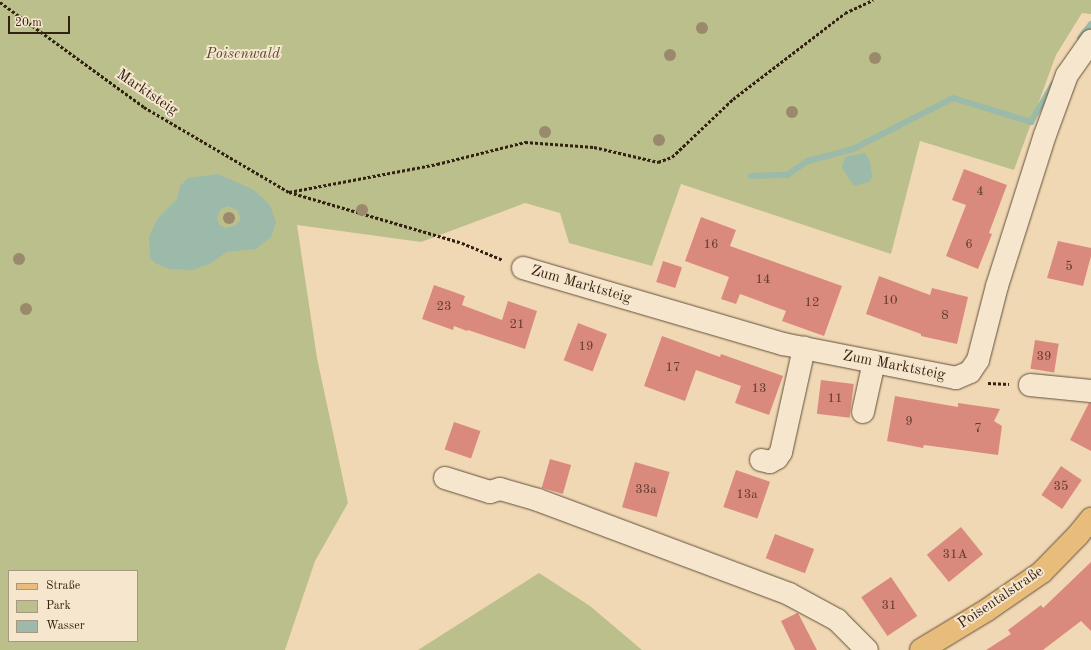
<!DOCTYPE html>
<html>
<head>
<meta charset="utf-8">
<style>
	body { margin:0 }
	#map { position:relative; width:1091px; height:650px; overflow:hidden; background:#f1d8b4; font-family:"Old Standard TT",serif }
	div>[style] { position:absolute }
	.green>* { inset:0; background:#bbbf8c }
	.water>* { inset:0; background:#9bbaaa }
	.stream>* { height:6px; margin:-3px; padding:0 3px; transform-origin:3px; border-radius:3px; background:#9bbaaa }
	.building>* { inset:0; background:#da8a7d; transform-origin:0 0 }
	.path>* { height:2.5px; margin-top:-1.25px; transform-origin:0; background:repeating-linear-gradient(90deg,#332212 0 3px,transparent 0 5px) }
	.roads { filter:drop-shadow(0 0 1px #62503a) drop-shadow(0 0 1px #62503a) }
	.minor>* { height:22px; margin:-11px; padding:0 11px; transform-origin:11px; border-radius:11px; background:#f6e6ce }
	.major>* { height:22px; margin:-11px; padding:0 11px; transform-origin:11px; border-radius:11px; background:#e8bc7a }
	.trees>* { width:12px; height:12px; margin:-6px; border-radius:50%; background:#9b896b }
	span { translate:-50% -50%; white-space:nowrap; text-align:center; line-height:1.15; -webkit-text-stroke:4px #f6e6ce; paint-order:stroke }
	.number-label { font-size:13px; color:#5d3c2d }
	.number-label span { -webkit-text-stroke-width:0 }
	.park-label { font-size:15px; color:#554930; font-style:italic }
	.street-label { font-size:15px; color:#332212 }
	.legend { position:absolute; left:8px; top:570px; width:130px; height:72px; box-sizing:border-box; background:#f6e6ce; border:1px solid #a89883; margin:0; padding:5px 7px; list-style:none; font-size:12px; color:#332212 }
	.legend li { display:flex; align-items:center; gap:8px; height:20px }
	.legend b { width:20px; border:1px solid #a89883 }
	.scale { position:absolute; left:8px; top:16px; width:62px; height:18px; box-sizing:border-box; border:2px solid #332212; border-top:0; padding-left:5px; font-size:12px; line-height:14px; white-space:nowrap; color:#332212; -webkit-text-stroke:3px #f6e6ce; paint-order:stroke }
</style>
</head>
<body>
<div id="map">
	<div class="green">
		<i style="clip-path:polygon(evenodd,0 0,1091px 0,1091px 14px,1082px 13px,1056px 55px,1014px 170px,920px 141px,891px 254px,681px 184px,652px 266px,569px 243px,560px 213px,525px 203px,421px 242px,297px 225px,317px 358px,348px 503px,315px 561px,285px 650px,0 650px,0 0,9px 571px,137px 571px,137px 641px,9px 641px,9px 571px)"></i>
		<i style="clip-path:polygon(539px 573px,590px 606px,642px 650px,418px 650px)"></i>
	</div>
	<div class="water">
		<i style="clip-path:polygon(865px 153px,870px 161px,872px 177px,869px 182px,854px 186px,842px 168px,845px 157px)"></i>
		<i style="clip-path:polygon(evenodd,218px 174px,254px 190px,270px 205px,276px 222px,271px 237px,256px 249px,227px 252px,211px 263px,193px 270px,169px 269px,155px 263px,150px 258px,149px 237px,158px 218px,177px 199px,180px 186px,188px 178px,218px 174px,228px 206px,237px 210px,241px 219px,236px 225px,226px 228px,219px 225px,217px 217px,221px 209px,228px 206px)"></i>
	</div>
	<div class="stream">
		<i style="left:1080px;top:38px;width:18px;rotate:-52deg"></i>
		<i style="left:751px;top:176px;width:36px;rotate:-2deg"></i>
		<i style="left:787px;top:175px;width:25px;rotate:-34deg"></i>
		<i style="left:808px;top:161px;width:47px;rotate:-14.9deg"></i>
		<i style="left:853px;top:149px;width:112px;rotate:-27deg"></i>
		<i style="left:953px;top:98px;width:82px;rotate:17.1deg"></i>
		<i style="left:1031px;top:122px;width:44px;rotate:-59.9deg"></i>
	</div>
	<div class="building">
		<i style="clip-path:polygon(964px 169px,1007px 185px,989px 233px,992px 234px,978px 269px,946px 256px,966px 205px,952px 200px)"></i>
		<i style="clip-path:polygon(701px 217px,736px 230px,730px 246px,842px 286px,824px 336px,782px 321px,786px 311px,740px 294px,736px 304px,721px 299px,729px 277px,685px 261px)"></i>
		<i style="clip-path:polygon(1058px 241px,1091px 248px,1091px 256px,1083px 286px,1047px 278px)"></i>
		<i style="left:663px;top:261px;width:20px;height:22px;rotate:18deg"></i>
		<i style="clip-path:polygon(879px 276px,930px 295px,932px 288px,968px 297px,957px 344px,921px 336px,921px 334px,866px 314px)"></i>
		<i style="clip-path:polygon(434px 285px,465px 296px,462px 305px,502px 320px,508px 301px,537px 311px,525px 349px,468px 330px,467px 331px,454px 326px,453px 330px,422px 319px)"></i>
		<i style="left:578px;top:323px;width:31px;height:40px;rotate:21deg"></i>
		<i style="clip-path:polygon(662px 336px,720px 357px,721px 354px,783px 376px,769px 415px,735px 403px,741px 386px,696px 370px,685px 401px,644px 386px)"></i>
		<i style="left:1035px;top:340px;width:24px;height:29px;rotate:9deg"></i>
		<i style="left:821px;top:380px;width:33px;height:34px;rotate:7deg"></i>
		<i style="clip-path:polygon(895px 396px,958px 407px,958px 403px,1000px 409px,994px 421px,1002px 426px,998px 455px,924px 445px,923px 448px,887px 441px)"></i>
		<i style="clip-path:polygon(1089px 403px,1091px 403px,1091px 451px,1070px 440px)"></i>
		<i style="left:454px;top:422px;width:28px;height:29px;rotate:19deg"></i>
		<i style="left:550px;top:459px;width:22px;height:30px;rotate:16deg"></i>
		<i style="left:635px;top:462px;width:36px;height:47px;rotate:16deg"></i>
		<i style="left:1061px;top:466px;width:25px;height:35px;rotate:34deg"></i>
		<i style="left:736px;top:470px;width:36px;height:39px;rotate:19deg"></i>
		<i style="left:961px;top:527px;width:35px;height:44px;rotate:51deg"></i>
		<i style="left:775px;top:534px;width:42px;height:26px;rotate:21deg"></i>
		<i style="clip-path:polygon(1091px 562px,1091px 631px,1081px 621px,1043px 650px,986px 650px,1011px 634px,1008px 630px,1041px 605px,1043px 608px)"></i>
		<i style="left:891px;top:577px;width:47px;height:36px;rotate:56deg"></i>
		<i style="clip-path:polygon(797px 613px,798px 613px,817px 650px,795px 650px,781px 621px)"></i>
	</div>
	<div class="path">
		<i style="left:0;top:2px;width:178px;rotate:36.1deg"></i>
		<i style="left:144px;top:107px;width:168px;rotate:30.4deg"></i>
		<i style="left:289px;top:192px;width:180px;rotate:16.4deg"></i>
		<i style="left:462px;top:243px;width:44px;rotate:22.5deg"></i>
		<i style="left:289px;top:192px;width:151px;rotate:-10.7deg"></i>
		<i style="left:437px;top:164px;width:91px;rotate:-14deg"></i>
		<i style="left:525px;top:142px;width:69px;rotate:4.1deg"></i>
		<i style="left:594px;top:147px;width:66px;rotate:13.2deg"></i>
		<i style="left:658px;top:162px;width:15px;rotate:-20deg"></i>
		<i style="left:672px;top:157px;width:84px;rotate:-43.6deg"></i>
		<i style="left:733px;top:99px;width:141px;rotate:-37.5deg"></i>
		<i style="left:845px;top:13px;width:31px;rotate:-25deg"></i>
		<i style="left:988px;top:383px;width:21px;rotate:3deg"></i>
	</div>
	<div class="roads">
		<div class="minor">
			<i style="left:523px;top:268px;width:271px;rotate:16.3deg"></i>
			<i style="left:783px;top:344px;width:176px;rotate:11.1deg"></i>
			<i style="left:956px;top:378px;width:15px;rotate:-23deg"></i>
			<i style="left:970px;top:372px;width:14px;rotate:-56deg"></i>
			<i style="left:978px;top:360px;width:76px;rotate:-75.6deg"></i>
			<i style="left:997px;top:286px;width:158px;rotate:-72.4deg"></i>
			<i style="left:1045px;top:135px;width:64px;rotate:-69.9deg"></i>
			<i style="left:1067px;top:75px;width:42px;rotate:-54.8deg"></i>
			<i style="left:1030px;top:385px;width:61px;rotate:5.6deg"></i>
			<i style="left:863px;top:412px;width:51px;rotate:-77.6deg"></i>
			<i style="left:761px;top:460px;width:9px;rotate:13deg"></i>
			<i style="left:770px;top:462px;width:8px;rotate:-30deg"></i>
			<i style="left:777px;top:458px;width:7px;rotate:-56deg"></i>
			<i style="left:781px;top:452px;width:107px;rotate:-77.5deg"></i>
			<i style="left:445px;top:478px;width:47px;rotate:17.3deg"></i>
			<i style="left:490px;top:492px;width:10px;rotate:-17deg"></i>
			<i style="left:500px;top:489px;width:40px;rotate:16deg"></i>
			<i style="left:538px;top:500px;width:268px;rotate:20.5deg"></i>
			<i style="left:789px;top:594px;width:55px;rotate:28.4deg"></i>
			<i style="left:837px;top:620px;width:42px;rotate:45deg"></i>
		</div>
		<div class="major">
			<i style="left:921px;top:650px;width:77px;rotate:-31.2deg"></i>
			<i style="left:987px;top:610px;width:67px;rotate:-34.6deg"></i>
			<i style="left:1042px;top:572px;width:52px;rotate:-45.8deg"></i>
			<i style="left:1078px;top:535px;width:21px;rotate:-51deg"></i>
		</div>
	</div>
	<div class="trees">
		<i style="left:702px;top:28px"></i>
		<i style="left:670px;top:55px"></i>
		<i style="left:875px;top:58px"></i>
		<i style="left:792px;top:112px"></i>
		<i style="left:545px;top:132px"></i>
		<i style="left:659px;top:140px"></i>
		<i style="left:362px;top:210px"></i>
		<i style="left:229px;top:218px"></i>
		<i style="left:19px;top:259px"></i>
		<i style="left:26px;top:309px"></i>
	</div>
	<div class="number-label">
		<span style="left:980px;top:192px">4</span>
		<span style="left:711px;top:245px">16</span>
		<span style="left:969px;top:245px">6</span>
		<span style="left:1069px;top:267px">5</span>
		<span style="left:763px;top:280px">14</span>
		<span style="left:890px;top:301px">10</span>
		<span style="left:812px;top:303px">12</span>
		<span style="left:444px;top:307px">23</span>
		<span style="left:945px;top:316px">8</span>
		<span style="left:517px;top:325px">21</span>
		<span style="left:586px;top:347px">19</span>
		<span style="left:1044px;top:357px">39</span>
		<span style="left:673px;top:368px">17</span>
		<span style="left:759px;top:389px">13</span>
		<span style="left:835px;top:399px">11</span>
		<span style="left:909px;top:422px">9</span>
		<span style="left:978px;top:429px">7</span>
		<span style="left:1061px;top:487px">35</span>
		<span style="left:646px;top:490px">33a</span>
		<span style="left:747px;top:495px">13a</span>
		<span style="left:955px;top:555px">31A</span>
		<span style="left:889px;top:606px">31</span>
	</div>
	<div class="park-label">
		<span style="left:243px;top:55px">Poisenwald</span>
	</div>
	<div class="street-label">
		<span style="left:147px;top:93px;rotate:34deg">Marktsteig</span>
		<span style="left:581px;top:285px;rotate:16deg">Zum Marktsteig</span>
		<span style="left:894px;top:366px;rotate:11deg">Zum Marktsteig</span>
		<span style="left:1001px;top:598px;rotate:-34deg">Poisentalstraße</span>
	</div>
	<ul class="legend">
	<li><b style="height:5px;background:#e8bc7a"></b>Straße</li>
	<li><b style="height:11px;background:#bbbf8c"></b>Park</li>
	<li><b style="height:11px;background:#9bbaaa"></b>Wasser</li>
	</ul>
	<div class="scale">20 m</div>
</div>
</body>
</html>
